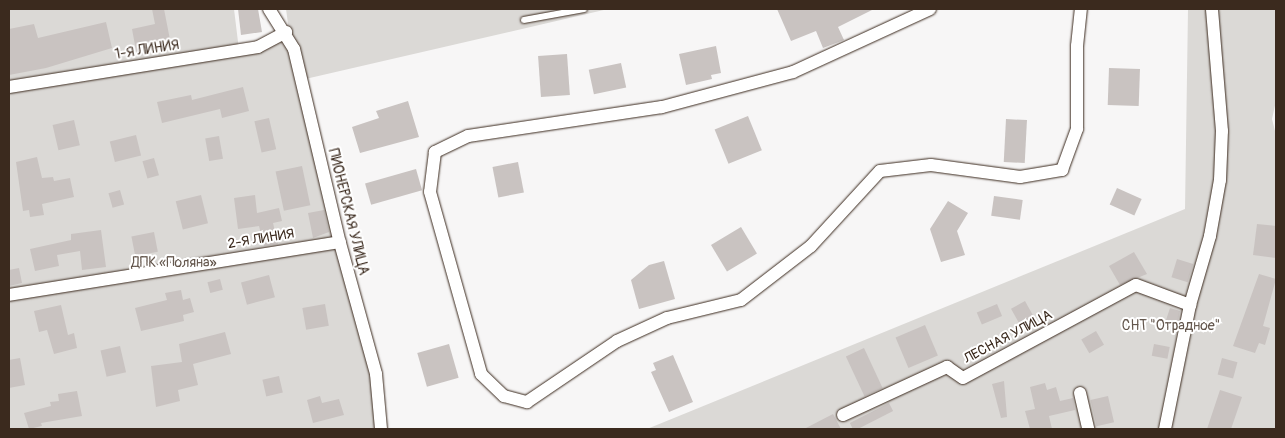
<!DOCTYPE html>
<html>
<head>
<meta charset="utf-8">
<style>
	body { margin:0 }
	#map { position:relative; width:1285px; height:438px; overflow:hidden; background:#f7f6f6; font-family:Pangolin,sans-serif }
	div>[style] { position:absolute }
	.green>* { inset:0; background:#dbd9d6 }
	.building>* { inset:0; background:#c9c3c1; transform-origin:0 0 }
	.roads { filter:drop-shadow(0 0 1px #3b2a1e) drop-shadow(0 0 1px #3b2a1e) }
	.lane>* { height:6px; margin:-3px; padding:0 3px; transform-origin:3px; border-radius:3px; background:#fff }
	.street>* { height:12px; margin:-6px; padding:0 6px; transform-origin:6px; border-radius:6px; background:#fff }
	span { translate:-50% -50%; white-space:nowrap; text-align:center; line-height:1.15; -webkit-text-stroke:4px #fff; paint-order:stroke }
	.street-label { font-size:14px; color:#3b2a1e }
	.park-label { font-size:14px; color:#63564c }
	.frame { position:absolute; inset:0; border:10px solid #3b2a1e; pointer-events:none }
</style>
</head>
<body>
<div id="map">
	<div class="green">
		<i style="clip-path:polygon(9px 9px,234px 9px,239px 50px,289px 31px,286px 9px,608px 9px,301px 80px,376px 374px,381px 429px,9px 429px)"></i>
		<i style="clip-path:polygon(1188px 9px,1276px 9px,1276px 101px,1272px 119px,1276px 135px,1276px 429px,647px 429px,1185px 209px)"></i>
	</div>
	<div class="building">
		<i style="clip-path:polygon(152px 9px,164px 9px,172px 50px,137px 56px,132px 29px,155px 24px)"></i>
		<i style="clip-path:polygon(238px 9px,258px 9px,262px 32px,241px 35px)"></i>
		<i style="clip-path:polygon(777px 9px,874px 9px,838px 27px,844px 40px,823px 48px,816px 31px,791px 41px)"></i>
		<i style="clip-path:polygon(106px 22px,112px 48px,46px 68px,9px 75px,9px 29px,34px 24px,38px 38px)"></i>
		<i style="clip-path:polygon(716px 46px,721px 73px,711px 75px,712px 79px,686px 85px,679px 54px)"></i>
		<i style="left:567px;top:54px;width:41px;height:29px;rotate:86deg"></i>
		<i style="left:621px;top:63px;width:25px;height:33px;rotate:78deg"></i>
		<i style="left:1109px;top:68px;width:31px;height:37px;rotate:2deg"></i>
		<i style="clip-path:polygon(243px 87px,249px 111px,222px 118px,220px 109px,162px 123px,157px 102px,191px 95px,192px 100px)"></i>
		<i style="clip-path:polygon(408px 101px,419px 137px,360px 153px,352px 127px,379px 118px,376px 111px)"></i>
		<i style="left:748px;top:116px;width:37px;height:36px;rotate:68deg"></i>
		<i style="left:269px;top:118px;width:32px;height:15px;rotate:77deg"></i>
		<i style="left:1006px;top:119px;width:21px;height:43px;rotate:3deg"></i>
		<i style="left:74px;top:120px;width:26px;height:22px;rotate:77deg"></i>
		<i style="left:136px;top:135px;width:21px;height:27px;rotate:76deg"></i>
		<i style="left:219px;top:136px;width:23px;height:14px;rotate:80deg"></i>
		<i style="clip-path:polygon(37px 157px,42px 178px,53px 177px,54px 181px,70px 178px,74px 197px,42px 204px,44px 215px,30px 217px,29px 210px,23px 211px,16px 162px)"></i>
		<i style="left:154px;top:158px;width:18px;height:12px;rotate:74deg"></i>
		<i style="left:518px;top:162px;width:31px;height:26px;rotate:79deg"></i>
		<i style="left:302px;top:166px;width:40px;height:27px;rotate:78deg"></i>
		<i style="left:416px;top:169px;width:22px;height:53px;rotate:74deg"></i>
		<i style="left:1117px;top:188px;width:27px;height:18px;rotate:24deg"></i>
		<i style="left:120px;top:190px;width:15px;height:12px;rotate:74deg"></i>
		<i style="left:201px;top:195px;width:29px;height:26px;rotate:76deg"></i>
		<i style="clip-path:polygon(255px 195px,257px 213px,279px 208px,282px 221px,273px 223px,278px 244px,264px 246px,259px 226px,238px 229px,234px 198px)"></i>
		<i style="left:994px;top:196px;width:29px;height:20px;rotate:8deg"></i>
		<i style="clip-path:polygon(948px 201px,968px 213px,957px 231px,965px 255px,941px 262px,930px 229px)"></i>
		<i style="clip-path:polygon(324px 210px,329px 232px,313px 238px,308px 213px)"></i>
		<i style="clip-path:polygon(1257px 224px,1276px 226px,1276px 258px,1253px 255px)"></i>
		<i style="left:741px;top:227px;width:31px;height:35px;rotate:59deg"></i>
		<i style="clip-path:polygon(101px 230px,106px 267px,82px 270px,80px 251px,57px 255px,59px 266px,35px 271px,30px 249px,71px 240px,71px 234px)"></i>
		<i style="left:154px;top:232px;width:20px;height:23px;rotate:79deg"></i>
		<i style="clip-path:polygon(1134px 252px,1147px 274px,1120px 285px,1109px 266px)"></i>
		<i style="left:1177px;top:259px;width:17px;height:19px;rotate:17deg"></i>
		<i style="clip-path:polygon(664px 261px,675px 299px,639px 309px,631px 280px,649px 265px)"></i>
		<i style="clip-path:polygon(19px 268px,22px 283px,9px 286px,9px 270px)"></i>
		<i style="clip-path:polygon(1259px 274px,1276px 279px,1263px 326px,1270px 328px,1265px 345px,1259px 343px,1255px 353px,1233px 346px)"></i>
		<i style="left:269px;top:275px;width:23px;height:29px;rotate:75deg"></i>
		<i style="left:220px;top:279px;width:11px;height:13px;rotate:75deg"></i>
		<i style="clip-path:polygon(181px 290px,183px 300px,190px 298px,194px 312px,183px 315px,184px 321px,141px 331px,135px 308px,167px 300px,165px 293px)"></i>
		<i style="left:1025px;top:301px;width:18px;height:16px;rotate:61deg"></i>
		<i style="left:325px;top:304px;width:22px;height:23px;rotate:80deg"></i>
		<i style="left:997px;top:304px;width:13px;height:22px;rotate:67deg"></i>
		<i style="clip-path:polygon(61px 305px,68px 335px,74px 333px,77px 348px,54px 354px,47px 330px,39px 332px,34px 311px)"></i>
		<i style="clip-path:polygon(1170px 308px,1180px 311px,1177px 327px,1165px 323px)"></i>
		<i style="left:925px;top:325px;width:33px;height:32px;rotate:67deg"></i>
		<i style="left:1096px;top:331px;width:16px;height:17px;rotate:60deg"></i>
		<i style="clip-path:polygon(225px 332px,231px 354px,193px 364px,198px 385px,178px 390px,180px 401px,156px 407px,151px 366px,182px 362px,179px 344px)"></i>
		<i style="left:449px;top:344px;width:35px;height:33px;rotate:74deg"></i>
		<i style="left:1154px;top:344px;width:16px;height:12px;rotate:11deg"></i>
		<i style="left:120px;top:346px;width:27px;height:20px;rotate:77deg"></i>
		<i style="left:864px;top:348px;width:44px;height:20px;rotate:65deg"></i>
		<i style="clip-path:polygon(673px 355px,693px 402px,669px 412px,651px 372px,656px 370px,653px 363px)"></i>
		<i style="clip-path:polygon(20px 358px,25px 385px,9px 388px,9px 360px)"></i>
		<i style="left:1222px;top:358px;width:16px;height:17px;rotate:15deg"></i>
		<i style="left:279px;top:376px;width:17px;height:17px;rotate:77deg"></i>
		<i style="clip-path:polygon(1004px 381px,1007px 417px,1001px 418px,992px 384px)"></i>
		<i style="clip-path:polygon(1045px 383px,1047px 390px,1056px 387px,1060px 401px,1073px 398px,1075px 410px,1049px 416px,1052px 429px,1030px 429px,1025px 411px,1035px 409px,1030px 387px)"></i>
		<i style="clip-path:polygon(1220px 390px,1242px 397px,1231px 429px,1207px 429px)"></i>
		<i style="clip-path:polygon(77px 391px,82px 416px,41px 423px,42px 426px,29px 429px,24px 413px,51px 406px,50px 402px,59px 401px,58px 394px)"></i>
		<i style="clip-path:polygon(320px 396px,322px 403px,339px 399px,344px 415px,313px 423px,307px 400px)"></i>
		<i style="left:1108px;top:396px;width:27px;height:18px;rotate:77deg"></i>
		<i style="left:889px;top:403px;width:9px;height:44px;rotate:63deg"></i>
		<i style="clip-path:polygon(833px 414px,841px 429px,804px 429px)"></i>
	</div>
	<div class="roads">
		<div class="lane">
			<i style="left:524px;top:20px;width:61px;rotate:-10.4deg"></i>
		</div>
		<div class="street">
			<i style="left:269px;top:9px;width:47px;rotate:58deg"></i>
			<i style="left:294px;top:49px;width:199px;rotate:76.7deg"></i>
			<i style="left:340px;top:243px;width:136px;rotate:74.6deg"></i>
			<i style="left:376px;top:374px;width:55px;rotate:84.8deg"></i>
			<i style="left:930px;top:9px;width:151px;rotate:155.3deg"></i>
			<i style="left:793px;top:72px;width:136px;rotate:165deg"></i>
			<i style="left:662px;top:107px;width:196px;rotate:171.5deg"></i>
			<i style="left:468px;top:136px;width:37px;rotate:154deg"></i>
			<i style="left:435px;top:152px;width:40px;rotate:97.1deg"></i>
			<i style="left:430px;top:192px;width:189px;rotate:74.3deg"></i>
			<i style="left:481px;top:374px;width:32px;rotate:44deg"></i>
			<i style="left:504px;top:396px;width:24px;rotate:15deg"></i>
			<i style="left:527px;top:402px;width:109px;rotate:-34.1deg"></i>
			<i style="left:617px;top:341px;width:55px;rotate:-24.7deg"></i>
			<i style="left:667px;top:318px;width:76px;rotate:-13.7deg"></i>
			<i style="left:741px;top:300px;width:88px;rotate:-37.6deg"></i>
			<i style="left:811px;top:246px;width:102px;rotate:-47.4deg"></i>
			<i style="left:880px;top:171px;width:51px;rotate:-6.7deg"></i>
			<i style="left:931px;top:165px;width:90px;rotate:7.7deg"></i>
			<i style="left:1020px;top:177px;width:43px;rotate:-9.5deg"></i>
			<i style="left:1062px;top:170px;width:44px;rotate:-69.9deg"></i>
			<i style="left:1077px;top:129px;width:83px;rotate:-90deg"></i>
			<i style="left:1077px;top:46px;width:37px;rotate:-84deg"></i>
			<i style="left:9px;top:87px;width:252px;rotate:-9.1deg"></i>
			<i style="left:258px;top:47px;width:32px;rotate:-28deg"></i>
			<i style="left:9px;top:295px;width:335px;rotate:-9.1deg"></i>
			<i style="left:1080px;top:393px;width:37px;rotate:77deg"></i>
			<i style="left:843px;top:415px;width:115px;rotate:-24.8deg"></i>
			<i style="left:947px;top:367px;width:19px;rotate:35deg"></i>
			<i style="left:963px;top:378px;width:196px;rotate:-28.3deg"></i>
			<i style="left:1136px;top:285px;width:58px;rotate:20.3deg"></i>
			<i style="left:1165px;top:429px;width:126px;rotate:-78.6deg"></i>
			<i style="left:1190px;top:305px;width:72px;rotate:-73.8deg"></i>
			<i style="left:1210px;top:236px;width:57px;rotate:-79.9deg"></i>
			<i style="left:1220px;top:180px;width:49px;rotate:-87.7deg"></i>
			<i style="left:1222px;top:131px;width:122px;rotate:-94.7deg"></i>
		</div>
	</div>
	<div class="street-label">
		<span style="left:147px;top:50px;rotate:-9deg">1-Я ЛИНИЯ</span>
		<span style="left:348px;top:212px;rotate:76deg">ПИОНЕРСКАЯ УЛИЦА</span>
		<span style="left:261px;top:239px;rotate:-9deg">2-Я ЛИНИЯ</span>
		<span style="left:1008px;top:337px;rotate:-28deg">ЛЕСНАЯ УЛИЦА</span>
	</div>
	<div class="park-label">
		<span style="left:174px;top:263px">ДПК «Поляна»</span>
		<span style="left:1171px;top:326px">СНТ "Отрадное"</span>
	</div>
	<div class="frame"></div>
</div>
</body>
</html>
